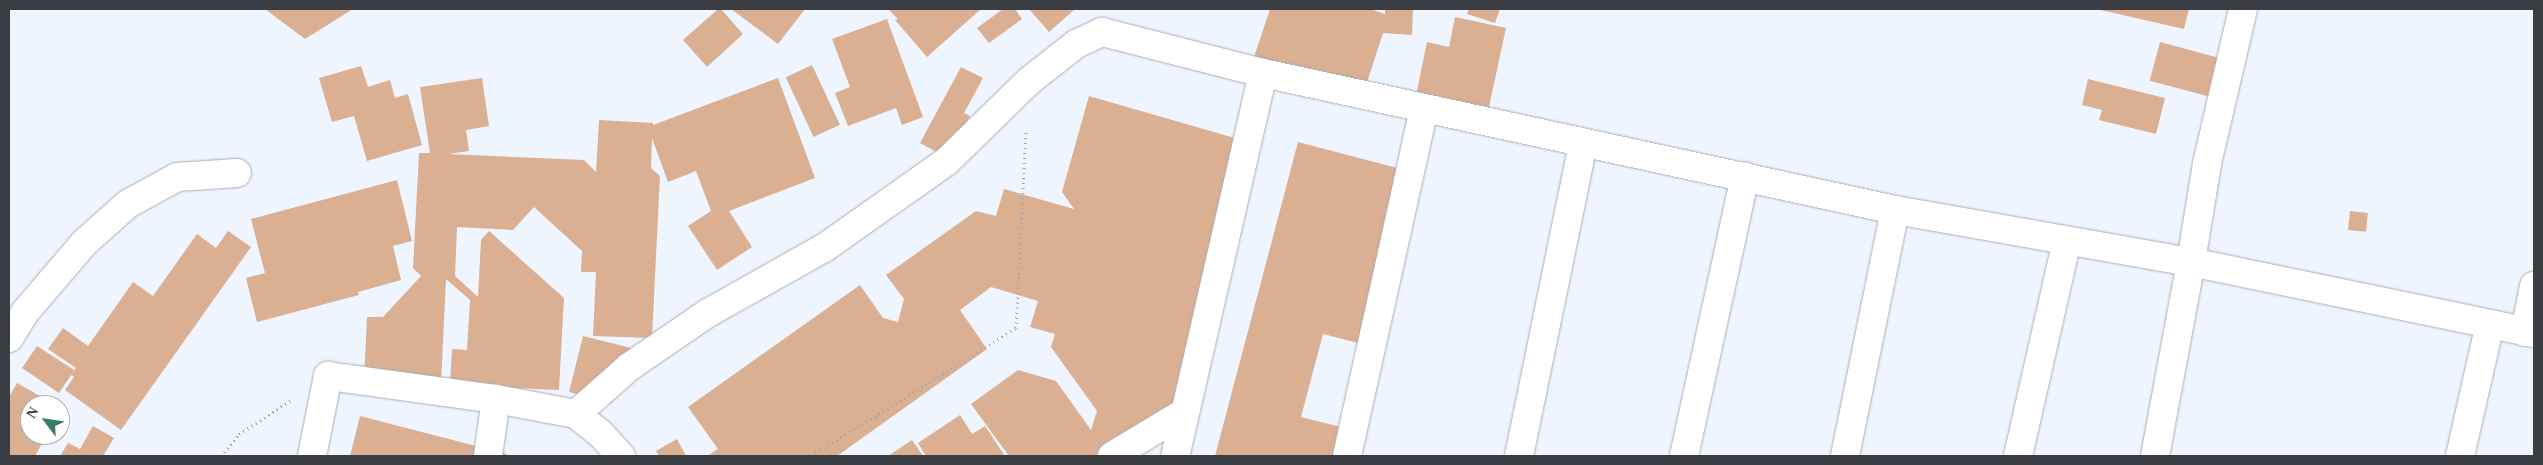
<!DOCTYPE html>
<html>
<head>
<meta charset="utf-8">
<style>
	body { margin:0 }
	#map { position:relative; width:2543px; height:465px; overflow:hidden; background:#eef5ff; font-family:Georgia,serif }
	div>[style] { position:absolute }
	.building>* { inset:0; background:#dbaf92; transform-origin:0 0 }
	.path>* { height:3px; margin-top:-1.5px; transform-origin:0; background:repeating-linear-gradient(90deg,#a0a5ad 0 1px,transparent 0 5px) }
	.roads { filter:drop-shadow(0 0 1px #a8aeb7) drop-shadow(0 0 1px #a8aeb7) }
	.minor>* { height:28px; margin:-14px; padding:0 14px; transform-origin:14px; border-radius:14px; background:#fff }
	span { translate:-50% -50%; white-space:nowrap; text-align:center; line-height:1.15; -webkit-text-stroke:4px #fff; paint-order:stroke }
	.frame { position:absolute; inset:0; border:10px solid #3a3d41; pointer-events:none }
	.north { position:absolute; left:20px; top:395px; width:50px; height:50px; box-sizing:border-box; background:#fff; border:1px solid #b0b1b3; border-radius:50%; rotate:301deg; font-size:14px; font-weight:700; line-height:20px; text-align:center; color:#3a3d41 }
	.north::after { content:''; display:block; margin:auto; width:18px; height:22px; background:#377c71; clip-path:polygon(50% 0,100% 100%,50% 72%,0 100%) }
</style>
</head>
<body>
<div id="map">
	<div class="building">
		<i style="clip-path:polygon(265px 9px,353px 9px,305px 39px)"></i>
		<i style="clip-path:polygon(718px 9px,721px 9px,743px 34px,707px 67px,683px 40px)"></i>
		<i style="clip-path:polygon(731px 9px,805px 9px,778px 44px)"></i>
		<i style="clip-path:polygon(888px 9px,981px 9px,927px 57px,895px 20px,898px 19px)"></i>
		<i style="clip-path:polygon(1003px 9px,1015px 9px,1022px 19px,989px 43px,977px 28px)"></i>
		<i style="clip-path:polygon(1029px 9px,1075px 9px,1049px 32px)"></i>
		<i style="clip-path:polygon(1270px 9px,1370px 9px,1385px 14px,1385px 9px,1413px 9px,1412px 35px,1383px 33px,1363px 95px,1253px 60px)"></i>
		<i style="clip-path:polygon(1469px 9px,1500px 9px,1495px 23px,1467px 14px)"></i>
		<i style="clip-path:polygon(2096px 9px,2189px 9px,2184px 29px)"></i>
		<i style="clip-path:polygon(1455px 17px,1506px 28px,1486px 121px,1414px 105px,1427px 42px,1449px 47px)"></i>
		<i style="clip-path:polygon(887px 19px,923px 117px,902px 125px,896px 108px,848px 126px,835px 93px,850px 87px,832px 39px)"></i>
		<i style="left:2160px;top:42px;width:75px;height:40px;rotate:15deg"></i>
		<i style="left:812px;top:65px;width:66px;height:29px;rotate:65deg"></i>
		<i style="clip-path:polygon(361px 66px,368px 87px,390px 80px,395px 98px,408px 94px,422px 145px,367px 161px,354px 116px,332px 122px,319px 78px)"></i>
		<i style="clip-path:polygon(961px 67px,983px 78px,964px 113px,970px 116px,948px 158px,920px 143px)"></i>
		<i style="clip-path:polygon(482px 78px,489px 126px,466px 130px,469px 151px,448px 154px,584px 160px,596px 172px,599px 120px,653px 123px,653px 125px,778px 78px,815px 178px,729px 211px,752px 247px,717px 270px,688px 226px,711px 211px,696px 171px,668px 182px,652px 138px,651px 168px,660px 176px,652px 338px,593px 336px,596px 272px,581px 272px,582px 251px,534px 207px,513px 230px,457px 227px,455px 276px,478px 297px,481px 240px,489px 231px,564px 298px,559px 390px,450px 385px,452px 349px,467px 350px,470px 300px,446px 279px,441px 383px,364px 380px,367px 317px,383px 317px,421px 276px,413px 268px,419px 153px,430px 153px,420px 87px)"></i>
		<i style="clip-path:polygon(2088px 79px,2165px 98px,2156px 134px,2099px 120px,2102px 110px,2082px 105px)"></i>
		<i style="clip-path:polygon(1089px 96px,1252px 143px,1177px 416px,1120px 456px,1009px 456px,971px 404px,1018px 370px,1056px 381px,1091px 430px,1097px 411px,1051px 347px,1055px 334px,1030px 327px,1038px 301px,991px 287px,960px 310px,987px 349px,837px 456px,707px 456px,718px 449px,688px 407px,860px 285px,883px 318px,898px 322px,904px 299px,886px 275px,976px 211px,996px 216px,1004px 189px,1074px 209px,1062px 192px)"></i>
		<i style="clip-path:polygon(1298px 142px,1416px 173px,1370px 346px,1323px 334px,1301px 417px,1361px 432px,1354px 456px,1215px 456px)"></i>
		<i style="clip-path:polygon(397px 180px,412px 241px,393px 246px,401px 280px,358px 292px,359px 295px,257px 322px,246px 278px,265px 273px,251px 219px)"></i>
		<i style="left:2350px;top:211px;width:18px;height:19px;rotate:6deg"></i>
		<i style="clip-path:polygon(228px 231px,251px 247px,121px 430px,65px 390px,74px 377px,71px 375px,59px 393px,22px 368px,37px 346px,74px 370px,76px 368px,48px 349px,63px 328px,88px 346px,133px 282px,153px 296px,197px 234px,216px 248px)"></i>
		<i style="clip-path:polygon(583px 336px,655px 354px,623px 361px,612px 403px,569px 392px)"></i>
		<i style="clip-path:polygon(17px 383px,56px 405px,30px 405px,30px 435px,47px 435px,35px 456px,9px 456px,9px 397px)"></i>
		<i style="clip-path:polygon(960px 415px,972px 434px,985px 426px,1005px 456px,926px 456px,918px 443px)"></i>
		<i style="clip-path:polygon(360px 416px,507px 454px,507px 456px,350px 456px)"></i>
		<i style="clip-path:polygon(93px 426px,114px 438px,103px 456px,60px 456px,68px 443px,80px 449px)"></i>
		<i style="clip-path:polygon(677px 439px,686px 456px,659px 456px,656px 451px)"></i>
		<i style="clip-path:polygon(912px 440px,923px 456px,888px 456px)"></i>
	</div>
	<div class="path">
		<i style="left:221px;top:456px;width:28px;rotate:-51deg"></i>
		<i style="left:239px;top:434px;width:61px;rotate:-32.9deg"></i>
		<i style="left:811px;top:456px;width:242px;rotate:-32deg"></i>
		<i style="left:1016px;top:328px;width:197px;rotate:-87.1deg"></i>
	</div>
	<div class="roads">
		<div class="minor">
			<i style="left:2243px;top:9px;width:159px;rotate:103.1deg"></i>
			<i style="left:2207px;top:164px;width:99px;rotate:99.3deg"></i>
			<i style="left:2191px;top:262px;width:350px;rotate:11.7deg"></i>
			<i style="left:1263px;top:73px;width:647px;rotate:12.23deg"></i>
			<i style="left:1895px;top:210px;width:301px;rotate:10deg"></i>
			<i style="left:2191px;top:262px;width:197px;rotate:100.5deg"></i>
			<i style="left:2525px;top:332px;width:47px;rotate:-78.9deg"></i>
			<i style="left:9px;top:338px;width:32px;rotate:-58deg"></i>
			<i style="left:26px;top:311px;width:89px;rotate:-49.5deg"></i>
			<i style="left:84px;top:243px;width:59px;rotate:-41.6deg"></i>
			<i style="left:128px;top:204px;width:56px;rotate:-28.9deg"></i>
			<i style="left:177px;top:177px;width:60px;rotate:-3.8deg"></i>
			<i style="left:576px;top:414px;width:71px;rotate:-41.6deg"></i>
			<i style="left:629px;top:367px;width:96px;rotate:-34.4deg"></i>
			<i style="left:708px;top:313px;width:133px;rotate:-29.3deg"></i>
			<i style="left:824px;top:248px;width:149px;rotate:-35.2deg"></i>
			<i style="left:946px;top:162px;width:116px;rotate:-44.3deg"></i>
			<i style="left:1029px;top:81px;width:60px;rotate:-38.2deg"></i>
			<i style="left:1076px;top:44px;width:29px;rotate:-25deg"></i>
			<i style="left:1102px;top:32px;width:166px;rotate:14.3deg"></i>
			<i style="left:1263px;top:73px;width:393px;rotate:102.9deg"></i>
			<i style="left:312px;top:456px;width:82px;rotate:-78.7deg"></i>
			<i style="left:328px;top:376px;width:170px;rotate:7.8deg"></i>
			<i style="left:496px;top:399px;width:81px;rotate:10.6deg"></i>
			<i style="left:576px;top:414px;width:32px;rotate:39deg"></i>
			<i style="left:601px;top:434px;width:30px;rotate:48deg"></i>
			<i style="left:488px;top:456px;width:58px;rotate:-82deg"></i>
			<i style="left:1112px;top:456px;width:85px;rotate:-31.1deg"></i>
			<i style="left:1347px;top:456px;width:356px;rotate:-77.5deg"></i>
			<i style="left:1519px;top:456px;width:319px;rotate:-78.4deg"></i>
			<i style="left:1684px;top:456px;width:286px;rotate:-77.7deg"></i>
			<i style="left:1845px;top:456px;width:251px;rotate:-78.5deg"></i>
			<i style="left:2018px;top:456px;width:221px;rotate:-77.2deg"></i>
			<i style="left:2460px;top:456px;width:135px;rotate:-77.2deg"></i>
		</div>
	</div>
	<div class="frame"></div>
	<div class="north">N</div>
</div>
</body>
</html>
